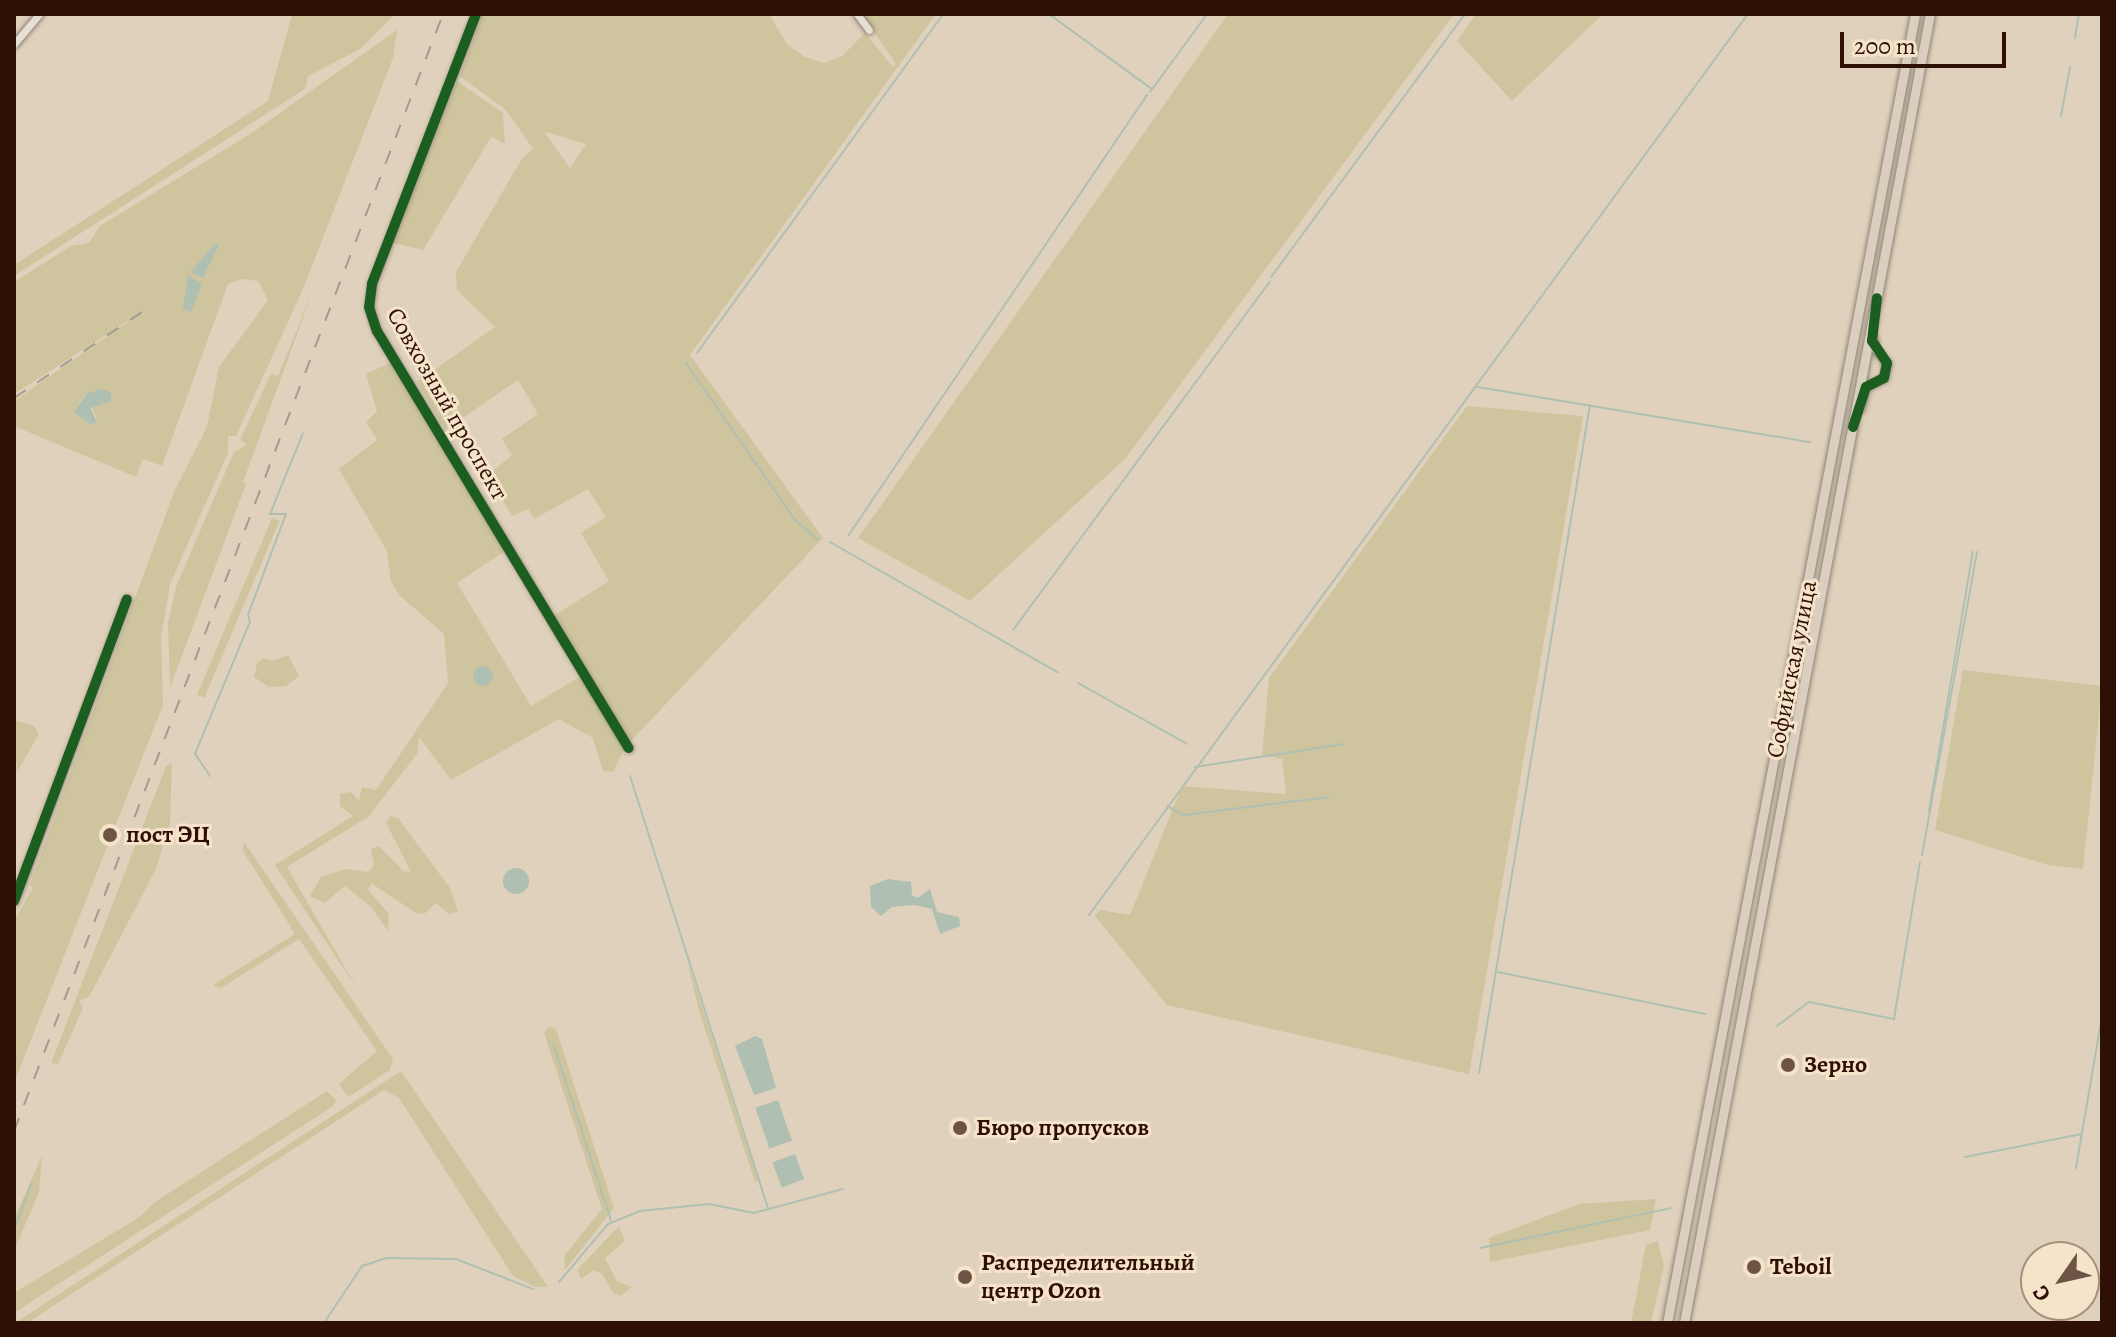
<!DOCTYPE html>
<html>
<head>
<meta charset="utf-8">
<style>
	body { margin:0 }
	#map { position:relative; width:2116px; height:1337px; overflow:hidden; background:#e0d1bc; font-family:Alegreya,serif }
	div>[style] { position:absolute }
	.green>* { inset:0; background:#cec59e; transform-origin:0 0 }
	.water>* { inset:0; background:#afc0b2; transform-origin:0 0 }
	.round { border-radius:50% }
	.stream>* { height:2px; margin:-1px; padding:0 1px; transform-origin:1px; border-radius:1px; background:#afc0b2 }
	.roads { filter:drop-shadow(0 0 2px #908477) drop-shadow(0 0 2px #908477) }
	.minor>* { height:7px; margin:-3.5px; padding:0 3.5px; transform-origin:3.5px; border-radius:3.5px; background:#e6dfd4 }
	.major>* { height:9px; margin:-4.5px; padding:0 4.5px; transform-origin:4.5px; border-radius:4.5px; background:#dacebf }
	.rail>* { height:2px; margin-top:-1px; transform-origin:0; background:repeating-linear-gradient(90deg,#a39a91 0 14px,transparent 0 28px) }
	.cycleway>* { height:10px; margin:-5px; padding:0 5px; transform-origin:5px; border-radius:5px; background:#1b5e20 }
	.dots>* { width:22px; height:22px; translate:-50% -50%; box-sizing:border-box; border:4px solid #f5e3ca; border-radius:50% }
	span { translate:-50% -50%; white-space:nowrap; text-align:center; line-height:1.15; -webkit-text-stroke:6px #f5e3ca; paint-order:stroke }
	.street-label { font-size:24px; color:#2f1005 }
	.poi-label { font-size:24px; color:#2f1005; font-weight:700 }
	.left { translate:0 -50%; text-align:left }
	.frame { position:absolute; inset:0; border:16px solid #2f1005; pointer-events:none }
	.north { position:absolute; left:2020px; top:1241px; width:80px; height:80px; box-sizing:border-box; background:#f5e3ca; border:2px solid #a68f7b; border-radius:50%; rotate:236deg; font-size:22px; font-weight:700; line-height:32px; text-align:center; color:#2f1005 }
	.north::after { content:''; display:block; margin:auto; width:28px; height:36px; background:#6d5445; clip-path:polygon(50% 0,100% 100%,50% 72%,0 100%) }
	.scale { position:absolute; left:1840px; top:32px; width:166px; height:36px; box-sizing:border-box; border:4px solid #2f1005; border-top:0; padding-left:10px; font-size:24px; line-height:28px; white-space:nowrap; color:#2f1005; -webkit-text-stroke:6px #f5e3ca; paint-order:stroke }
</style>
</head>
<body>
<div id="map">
	<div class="green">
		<i style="clip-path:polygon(292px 14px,395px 14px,360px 49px,308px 76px,305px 89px,14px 276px,14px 265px,268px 101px)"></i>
		<i style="clip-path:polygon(evenodd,483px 14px,769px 14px,787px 44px,805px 57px,824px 63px,842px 56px,865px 33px,893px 67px,896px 64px,862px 14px,936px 14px,690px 355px,823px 538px,629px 743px,555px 615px,609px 581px,581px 533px,606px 517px,588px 489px,534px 519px,528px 509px,512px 516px,488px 475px,512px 455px,502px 439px,538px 414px,518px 380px,445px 430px,417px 382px,495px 327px,457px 290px,456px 272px,521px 160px,533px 149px,506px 110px,460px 76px,483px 14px,546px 132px,586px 144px,570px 168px,545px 133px,546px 132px)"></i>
		<i style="clip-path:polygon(1228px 14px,1454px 14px,1125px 459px,970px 601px,858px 538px)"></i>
		<i style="clip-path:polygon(1476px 14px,1603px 14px,1512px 101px,1457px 41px)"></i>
		<i style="clip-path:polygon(evenodd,397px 30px,393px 58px,303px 289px,236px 436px,228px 436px,228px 453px,170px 584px,161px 637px,163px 705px,14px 1083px,14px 921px,33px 888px,30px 884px,174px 492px,207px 427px,219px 367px,268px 300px,258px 281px,241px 279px,228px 284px,162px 466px,143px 459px,136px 477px,14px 426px,14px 401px,145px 310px,14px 394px,14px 282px,71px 246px,89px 243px,100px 226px,250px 134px,397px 30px,220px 243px,203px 277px,190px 272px,213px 247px,220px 243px,397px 30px,87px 393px,97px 419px,90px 424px,79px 403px,87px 393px)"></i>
		<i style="clip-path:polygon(457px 81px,503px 113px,505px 144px,491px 137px,423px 250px,394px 243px)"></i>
		<i style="clip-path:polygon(314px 288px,243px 482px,246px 484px,170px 688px,168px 623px,176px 587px,234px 452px,247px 445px,240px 440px,271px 374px,278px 376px)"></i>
		<i style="clip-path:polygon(392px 362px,506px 550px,457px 583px,531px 706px,583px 675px,625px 748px,613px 772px,603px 771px,593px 738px,559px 719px,451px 780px,419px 737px,417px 754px,368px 817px,287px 867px,358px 990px,275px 865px,353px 816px,340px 806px,340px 794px,351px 792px,359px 801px,362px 787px,376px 790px,448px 683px,444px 634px,399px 595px,391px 581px,387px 551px,339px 469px,377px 440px,366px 422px,377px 411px,366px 374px)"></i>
		<i style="clip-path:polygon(1467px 406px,1583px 416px,1469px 1074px,1167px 1005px,1095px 916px,1100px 910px,1130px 915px,1182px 786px,1286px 794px,1282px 759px,1262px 755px,1269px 678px)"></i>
		<i style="left:272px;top:518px;width:8px;height:192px;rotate:23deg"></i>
		<i style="clip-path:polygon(288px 655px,299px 676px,286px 686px,269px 687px,254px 677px,257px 663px,264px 658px,272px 661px)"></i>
		<i style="clip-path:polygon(1963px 670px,2102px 686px,2083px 869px,2048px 865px,1935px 830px)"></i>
		<i style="clip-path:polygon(14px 720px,34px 726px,39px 734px,17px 772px)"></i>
		<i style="clip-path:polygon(172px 763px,170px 824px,156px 869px,89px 997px,79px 1001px,83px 1008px,58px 1064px,51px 1063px,166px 766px)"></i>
		<i style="clip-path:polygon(390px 816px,398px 818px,450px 888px,458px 912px,449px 914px,436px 903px,424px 914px,416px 913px,371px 883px,368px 890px,389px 914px,388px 931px,371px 907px,345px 886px,325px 903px,310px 896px,321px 877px,346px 869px,368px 872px,374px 866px,371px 849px,379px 846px,403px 871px,411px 872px,386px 823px)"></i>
		<i style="clip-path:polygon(244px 842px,393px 1059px,390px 1070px,348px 1097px,339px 1084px,377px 1051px,299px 939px,221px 988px,213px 985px,295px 934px,243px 851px)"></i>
		<i style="clip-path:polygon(687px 960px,758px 1180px,755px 1182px,699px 1011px)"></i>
		<i style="clip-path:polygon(549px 1026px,556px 1029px,614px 1208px,565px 1270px,564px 1256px,602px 1209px,544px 1033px)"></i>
		<i style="clip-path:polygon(401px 1071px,548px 1287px,535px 1287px,513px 1276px,399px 1098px,384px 1090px,27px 1323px,15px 1323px)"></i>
		<i style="clip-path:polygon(327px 1091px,336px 1100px,333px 1106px,14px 1313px,14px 1293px,138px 1218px,155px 1202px)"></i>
		<i style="clip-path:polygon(42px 1156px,39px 1192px,14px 1251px,14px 1219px)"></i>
		<i style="clip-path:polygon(1656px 1199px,1650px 1230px,1490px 1262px,1489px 1238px,1579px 1204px)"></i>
		<i style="clip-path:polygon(619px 1226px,625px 1241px,605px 1258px,617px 1281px,632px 1287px,621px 1296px,613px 1293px,602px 1274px,594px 1270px,581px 1279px,577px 1270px)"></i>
		<i style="clip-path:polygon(1658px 1241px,1664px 1266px,1651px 1323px,1631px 1323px,1646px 1245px)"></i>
	</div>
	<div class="water">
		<i style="clip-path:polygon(220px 243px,203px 278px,190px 272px,214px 245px)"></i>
		<i style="clip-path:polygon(188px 275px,202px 284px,191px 312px,183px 309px)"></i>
		<i style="clip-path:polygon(103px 389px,111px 393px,111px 401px,91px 408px,97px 423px,90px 424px,74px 412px,87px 393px)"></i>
		<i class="round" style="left:473px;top:666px;width:20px;height:20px"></i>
		<i class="round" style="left:503px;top:868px;width:26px;height:26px"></i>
		<i style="clip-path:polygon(888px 879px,911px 882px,912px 895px,918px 898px,930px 889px,937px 912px,959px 917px,960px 926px,940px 934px,932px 909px,915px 905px,892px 907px,881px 916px,871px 907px,870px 886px)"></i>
		<i style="clip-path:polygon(755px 1036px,762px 1039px,776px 1088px,754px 1095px,735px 1046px)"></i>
		<i style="left:778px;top:1100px;width:43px;height:24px;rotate:71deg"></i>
		<i style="left:795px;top:1154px;width:27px;height:24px;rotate:70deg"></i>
	</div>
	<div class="stream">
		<i style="left:1049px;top:14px;width:127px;rotate:36.1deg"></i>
		<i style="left:2075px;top:38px;width:24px;rotate:-81deg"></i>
		<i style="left:1150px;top:92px;width:97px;rotate:-53.8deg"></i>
		<i style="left:2061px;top:116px;width:50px;rotate:-79.6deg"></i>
		<i style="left:1271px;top:277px;width:327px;rotate:-53.6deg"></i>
		<i style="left:697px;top:353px;width:419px;rotate:-54deg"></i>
		<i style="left:686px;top:363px;width:191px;rotate:55.2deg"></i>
		<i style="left:795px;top:520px;width:30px;rotate:40deg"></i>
		<i style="left:1477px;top:387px;width:338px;rotate:9.4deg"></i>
		<i style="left:848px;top:536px;width:533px;rotate:-55.86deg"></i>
		<i style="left:830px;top:542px;width:262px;rotate:29.8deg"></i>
		<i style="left:1013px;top:630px;width:433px;rotate:-53.6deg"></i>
		<i style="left:1078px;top:683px;width:125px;rotate:29.2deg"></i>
		<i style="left:1195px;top:767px;width:150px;rotate:-8.8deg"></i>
		<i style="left:210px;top:776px;width:27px;rotate:-124deg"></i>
		<i style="left:195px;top:754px;width:143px;rotate:-67.4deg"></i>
		<i style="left:250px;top:622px;width:7px;rotate:-106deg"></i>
		<i style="left:248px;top:615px;width:108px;rotate:-69.4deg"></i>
		<i style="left:286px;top:514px;width:16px;rotate:180deg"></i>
		<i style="left:270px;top:514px;width:87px;rotate:-67.8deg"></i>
		<i style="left:630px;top:776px;width:454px;rotate:72.3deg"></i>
		<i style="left:1167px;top:806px;width:19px;rotate:28deg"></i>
		<i style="left:1184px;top:815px;width:146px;rotate:-7.1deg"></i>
		<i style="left:1929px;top:811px;width:263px;rotate:-80.4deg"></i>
		<i style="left:1922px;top:855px;width:308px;rotate:-79.7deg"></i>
		<i style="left:1089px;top:915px;width:1116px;rotate:-53.82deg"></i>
		<i style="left:1498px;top:972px;width:211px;rotate:11.5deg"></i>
		<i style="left:1777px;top:1026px;width:40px;rotate:-37deg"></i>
		<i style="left:1809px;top:1002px;width:87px;rotate:11.3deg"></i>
		<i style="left:1894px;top:1019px;width:159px;rotate:-80.6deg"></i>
		<i style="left:553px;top:1043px;width:186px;rotate:71.9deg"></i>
		<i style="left:1479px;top:1073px;width:677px;rotate:-80.57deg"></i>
		<i style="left:1965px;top:1157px;width:119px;rotate:-11.1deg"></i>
		<i style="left:2076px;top:1168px;width:154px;rotate:-80.3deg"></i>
		<i style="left:14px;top:1230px;width:49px;rotate:-69.7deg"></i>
		<i style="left:1480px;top:1248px;width:195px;rotate:-11.8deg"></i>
		<i style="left:559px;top:1282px;width:76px;rotate:-49.8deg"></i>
		<i style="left:608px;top:1224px;width:35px;rotate:-22deg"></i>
		<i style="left:640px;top:1211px;width:69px;rotate:-5.8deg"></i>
		<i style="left:709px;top:1204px;width:46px;rotate:11.3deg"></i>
		<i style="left:754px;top:1213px;width:92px;rotate:-15.1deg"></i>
		<i style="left:324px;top:1323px;width:69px;rotate:-56.3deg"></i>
		<i style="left:362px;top:1266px;width:25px;rotate:-18deg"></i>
		<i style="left:386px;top:1258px;width:70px;rotate:0.8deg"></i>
		<i style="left:456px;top:1259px;width:83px;rotate:21.3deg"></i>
	</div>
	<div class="roads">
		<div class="minor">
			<i style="left:476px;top:14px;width:289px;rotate:111.1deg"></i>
			<i style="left:372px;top:284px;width:23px;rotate:97deg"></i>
			<i style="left:369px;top:307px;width:25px;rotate:72deg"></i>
			<i style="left:377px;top:331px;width:487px;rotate:58.9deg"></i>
			<i style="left:857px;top:14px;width:20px;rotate:53deg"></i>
			<i style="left:14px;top:44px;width:39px;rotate:-50deg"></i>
			<i style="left:1860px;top:409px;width:23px;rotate:-75deg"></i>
			<i style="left:1866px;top:387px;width:20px;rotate:-27deg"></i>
			<i style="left:1884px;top:378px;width:15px;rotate:-79deg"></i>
			<i style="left:1887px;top:363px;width:18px;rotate:-131deg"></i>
			<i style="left:1875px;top:349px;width:13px;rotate:-99deg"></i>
			<i style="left:14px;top:901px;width:322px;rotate:-69.5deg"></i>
		</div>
		<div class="major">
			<i style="left:1667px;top:1323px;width:1332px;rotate:-79.27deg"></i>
			<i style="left:1684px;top:1323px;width:1332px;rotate:-79.36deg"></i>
		</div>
	</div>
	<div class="rail">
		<i style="left:14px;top:398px;width:154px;rotate:-33.9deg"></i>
		<i style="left:14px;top:1131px;width:1197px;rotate:-68.99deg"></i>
	</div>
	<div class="cycleway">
		<i style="left:476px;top:14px;width:289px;rotate:111.1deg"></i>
		<i style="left:372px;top:284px;width:23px;rotate:97deg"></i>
		<i style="left:369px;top:307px;width:25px;rotate:72deg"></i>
		<i style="left:377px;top:331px;width:487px;rotate:58.9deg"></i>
		<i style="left:1853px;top:427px;width:42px;rotate:-72deg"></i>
		<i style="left:1866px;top:387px;width:20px;rotate:-27deg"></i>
		<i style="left:1884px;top:378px;width:15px;rotate:-79deg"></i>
		<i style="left:1887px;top:363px;width:27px;rotate:-124deg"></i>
		<i style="left:1872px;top:341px;width:43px;rotate:-83.4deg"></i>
		<i style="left:14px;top:901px;width:322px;rotate:-69.5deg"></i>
	</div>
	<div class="dots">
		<i style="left:110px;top:835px;background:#6d5445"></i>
		<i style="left:1788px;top:1065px;background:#6d5445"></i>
		<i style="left:960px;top:1128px;background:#6d5445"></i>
		<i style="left:1754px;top:1267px;background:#6d5445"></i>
		<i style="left:965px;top:1277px;background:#6d5445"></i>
	</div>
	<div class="street-label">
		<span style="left:447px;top:404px;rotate:60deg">Совхозный проспект</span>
		<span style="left:1792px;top:669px;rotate:-79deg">Софийская улица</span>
	</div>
	<div class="poi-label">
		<span class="left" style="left:126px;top:835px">пост ЭЦ</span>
		<span class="left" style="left:1804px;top:1065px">Зерно</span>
		<span class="left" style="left:976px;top:1128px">Бюро пропусков</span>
		<span class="left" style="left:981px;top:1277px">Распределительный<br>центр Ozon</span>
		<span class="left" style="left:1770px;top:1267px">Teboil</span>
	</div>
	<div class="frame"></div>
	<div class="north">С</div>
	<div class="scale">200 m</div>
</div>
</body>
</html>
